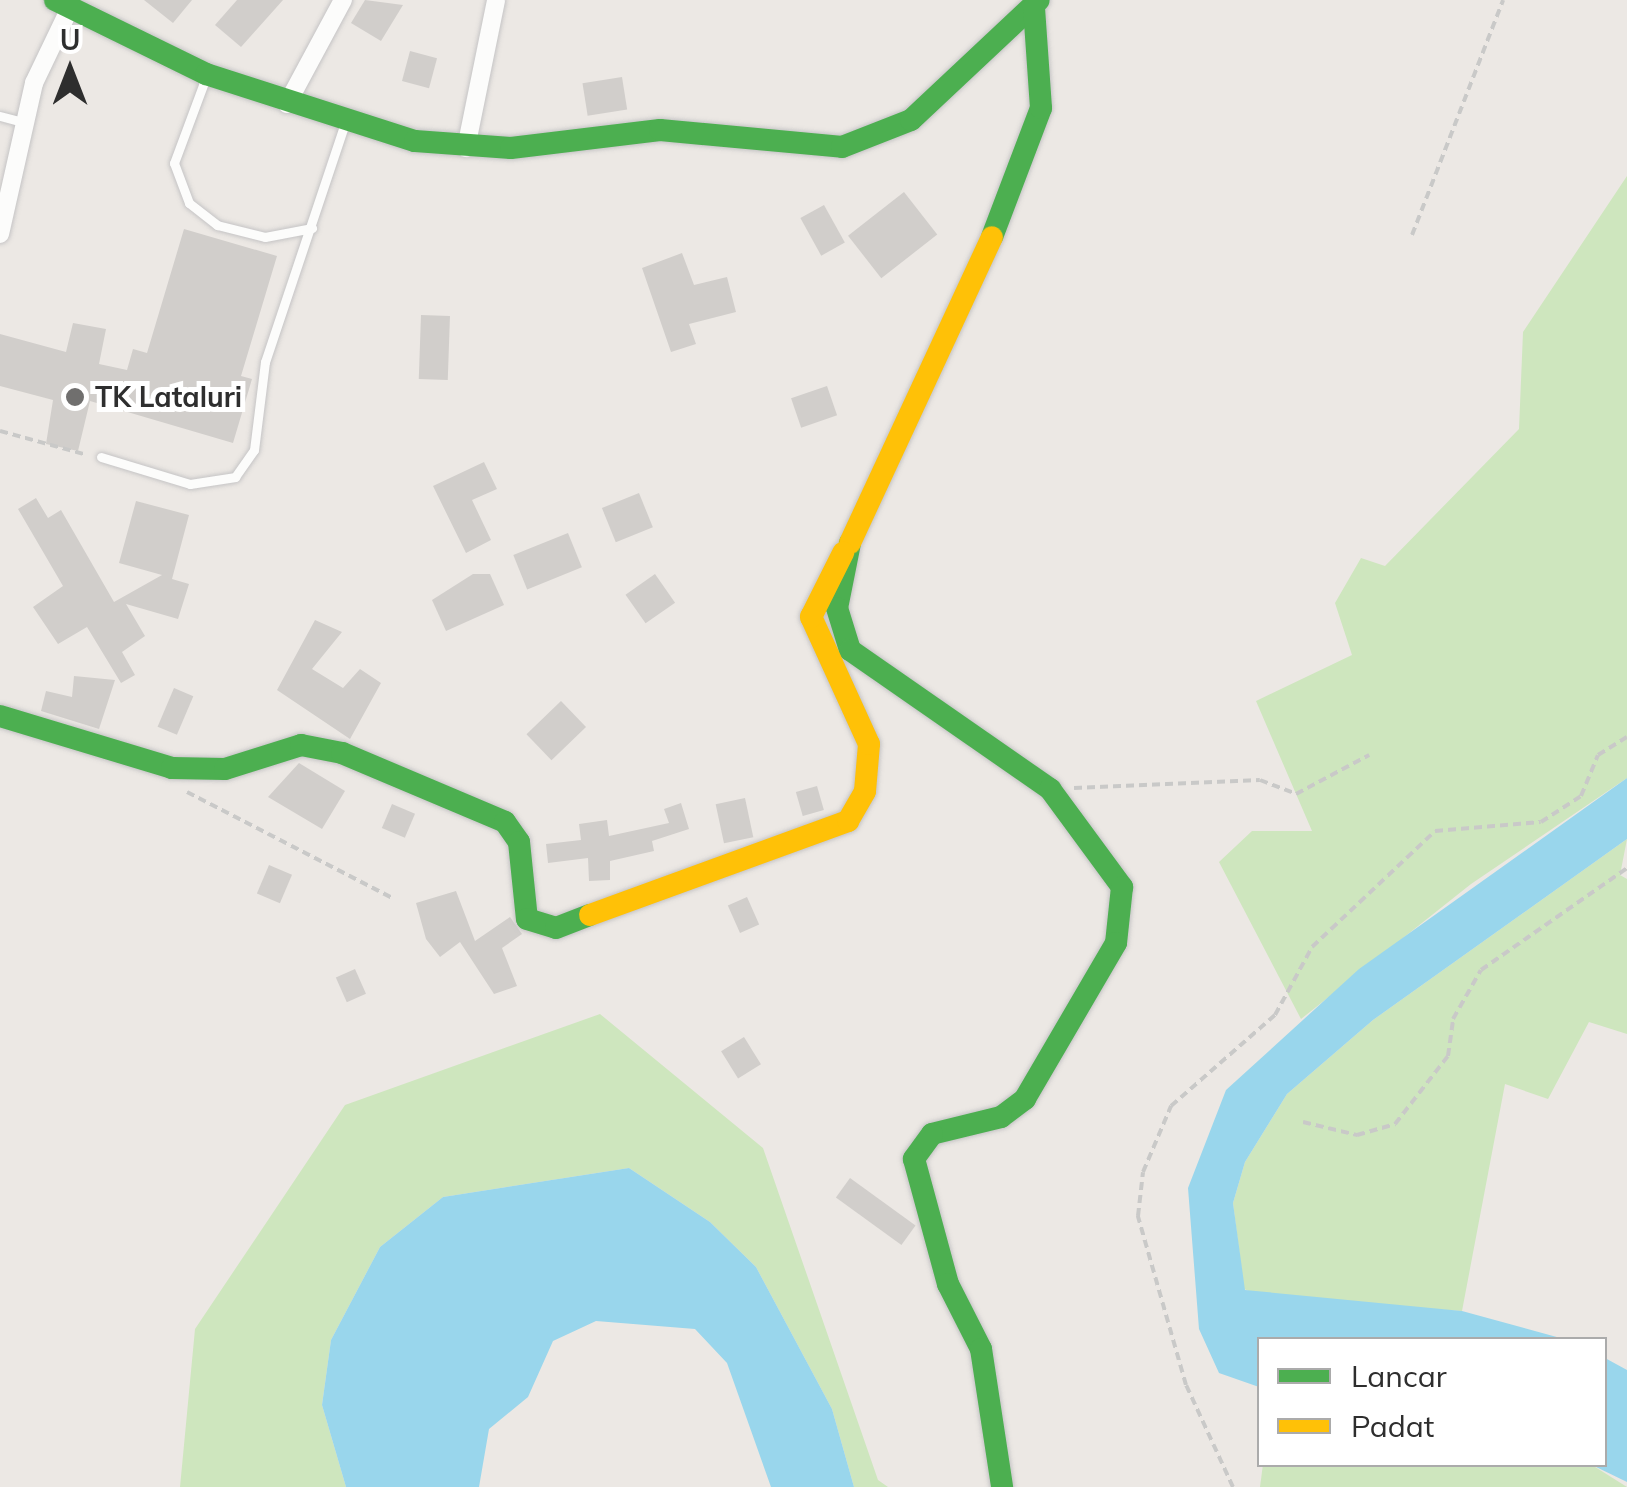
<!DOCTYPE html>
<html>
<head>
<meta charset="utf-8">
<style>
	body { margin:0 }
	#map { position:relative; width:1627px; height:1487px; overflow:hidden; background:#ece8e4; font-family:Mulish,sans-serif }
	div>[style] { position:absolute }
	.green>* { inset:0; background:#cee6be }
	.water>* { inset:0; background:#99d6ec }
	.building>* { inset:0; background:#d1cecb; transform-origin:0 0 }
	.path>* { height:4px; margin-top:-2px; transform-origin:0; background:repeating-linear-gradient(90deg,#c9c9c8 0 8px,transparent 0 13px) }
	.roads { filter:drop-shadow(0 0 2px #c5c4c5) drop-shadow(0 0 2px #c5c4c5) }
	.lane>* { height:9px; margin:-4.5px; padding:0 4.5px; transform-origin:4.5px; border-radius:4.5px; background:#fcfcfb }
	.street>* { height:18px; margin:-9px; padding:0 9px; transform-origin:9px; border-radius:9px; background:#fcfcfb }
	.fast>* { height:22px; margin:-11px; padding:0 11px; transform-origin:11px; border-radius:11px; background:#4caf50 }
	.slow>* { height:22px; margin:-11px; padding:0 11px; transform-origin:11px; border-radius:11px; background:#ffc107 }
	.dots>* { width:28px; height:28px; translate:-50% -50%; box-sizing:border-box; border:5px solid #fff; border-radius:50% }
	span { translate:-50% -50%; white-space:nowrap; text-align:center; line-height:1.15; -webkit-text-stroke:10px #fff; paint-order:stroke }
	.poi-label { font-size:28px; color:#2e2e2e; font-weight:700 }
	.left { translate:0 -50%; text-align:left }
	.legend { position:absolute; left:1257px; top:1337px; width:350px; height:130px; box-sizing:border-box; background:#fff; border:2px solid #ababab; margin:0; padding:12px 18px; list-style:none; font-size:30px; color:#2e2e2e }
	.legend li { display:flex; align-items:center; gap:20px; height:50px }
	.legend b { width:50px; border:2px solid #ababab }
	.north { position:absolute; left:20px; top:20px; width:100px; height:100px; -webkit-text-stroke:8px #fff; paint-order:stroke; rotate:0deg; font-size:28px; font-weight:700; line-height:40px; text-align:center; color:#2e2e2e }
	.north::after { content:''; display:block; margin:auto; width:35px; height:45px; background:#2e2e2e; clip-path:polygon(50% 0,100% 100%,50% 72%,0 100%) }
</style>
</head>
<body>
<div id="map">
	<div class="green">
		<i style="clip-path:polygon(1627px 176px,1627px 778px,1471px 884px,1301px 1019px,1219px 862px,1252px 831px,1312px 831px,1256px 701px,1352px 655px,1335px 603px,1361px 558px,1385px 566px,1519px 429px,1523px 332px)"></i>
		<i style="clip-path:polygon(1627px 839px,1620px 875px,1627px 879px,1627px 1034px,1589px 1022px,1548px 1099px,1505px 1084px,1462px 1311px,1268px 1299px,1244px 1289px,1233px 1203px,1245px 1162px,1287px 1094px,1373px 1020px)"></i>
		<i style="clip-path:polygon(600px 1014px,763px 1148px,878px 1480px,888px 1487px,854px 1487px,832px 1409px,756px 1267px,710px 1222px,629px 1168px,443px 1197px,380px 1247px,331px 1340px,322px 1405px,346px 1487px,180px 1487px,195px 1329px,345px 1105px)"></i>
		<i style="clip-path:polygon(1263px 1464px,1592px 1465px,1627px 1487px,1260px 1487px)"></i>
	</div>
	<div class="water">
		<i style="clip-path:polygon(1627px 778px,1627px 839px,1373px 1020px,1287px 1094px,1245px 1162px,1233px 1203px,1245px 1290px,1462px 1311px,1564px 1339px,1260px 1340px,1259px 1387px,1219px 1373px,1199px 1329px,1188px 1188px,1226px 1090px,1359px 969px)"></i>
		<i style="clip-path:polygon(629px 1168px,710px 1222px,756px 1267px,832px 1409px,854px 1487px,771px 1487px,727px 1363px,695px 1329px,596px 1321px,553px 1341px,528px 1397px,489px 1429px,479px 1487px,346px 1487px,322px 1405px,331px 1340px,380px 1247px,443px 1197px)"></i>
		<i style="clip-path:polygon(1605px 1358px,1627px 1370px,1627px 1482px,1592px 1465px,1604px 1464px)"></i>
	</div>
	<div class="building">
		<i style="clip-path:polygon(144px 0,192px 0,173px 23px)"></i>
		<i style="clip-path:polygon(237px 0,283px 0,241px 47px,215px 25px)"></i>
		<i style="clip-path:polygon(365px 0,403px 5px,381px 41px,351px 23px)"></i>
		<i style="left:410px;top:51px;width:28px;height:31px;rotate:15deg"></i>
		<i style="left:622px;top:77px;width:33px;height:40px;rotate:81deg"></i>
		<i style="left:904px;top:192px;width:54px;height:71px;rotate:52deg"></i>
		<i style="left:824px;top:205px;width:43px;height:27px;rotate:61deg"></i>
		<i style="clip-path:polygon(184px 229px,277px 256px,241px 376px,252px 379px,233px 443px,90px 401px,78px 451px,46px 444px,53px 400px,0 386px,0 334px,66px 352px,73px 323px,106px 329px,99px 364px,127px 370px,133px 349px,147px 353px)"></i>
		<i style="clip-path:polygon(682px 253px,694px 285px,727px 277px,736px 312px,689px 324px,696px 344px,671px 352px,642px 268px)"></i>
		<i style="left:421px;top:315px;width:29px;height:64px;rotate:2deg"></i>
		<i style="left:827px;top:386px;width:31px;height:38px;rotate:71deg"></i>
		<i style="clip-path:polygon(484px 462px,497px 489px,472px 500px,491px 540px,466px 553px,433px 486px)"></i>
		<i style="left:639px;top:493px;width:37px;height:40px;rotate:68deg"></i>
		<i style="clip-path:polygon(36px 498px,48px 518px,61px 510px,114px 602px,162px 575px,119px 563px,136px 501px,189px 515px,172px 579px,189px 584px,178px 619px,126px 604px,145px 636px,122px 652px,135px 675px,121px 683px,87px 627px,58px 644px,33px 607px,63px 586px,18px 509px)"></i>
		<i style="left:568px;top:533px;width:37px;height:59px;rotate:68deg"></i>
		<i style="clip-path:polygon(473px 574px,490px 574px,504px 605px,446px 631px,432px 600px)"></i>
		<i style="left:655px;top:574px;width:35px;height:36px;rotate:55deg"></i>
		<i style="clip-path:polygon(315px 620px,342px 632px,312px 669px,343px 688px,360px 669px,381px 683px,350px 739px,277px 690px)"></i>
		<i style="clip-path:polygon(74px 676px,115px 680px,99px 729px,41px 711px,46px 691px,72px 697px)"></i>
		<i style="left:174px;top:688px;width:21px;height:42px;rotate:23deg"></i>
		<i style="left:561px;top:701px;width:36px;height:48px;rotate:46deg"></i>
		<i style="clip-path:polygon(299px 763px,345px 791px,322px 829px,268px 797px)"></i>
		<i style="left:817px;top:786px;width:25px;height:22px;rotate:74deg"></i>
		<i style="left:745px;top:798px;width:40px;height:30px;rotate:78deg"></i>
		<i style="clip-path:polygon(681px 803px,689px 829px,652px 841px,654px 851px,610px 861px,610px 880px,589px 881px,588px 858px,548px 863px,546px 844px,581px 840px,579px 824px,607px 820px,609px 836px,669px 823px,664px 809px)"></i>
		<i style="left:392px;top:804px;width:25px;height:26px;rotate:23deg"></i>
		<i style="left:269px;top:865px;width:25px;height:31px;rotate:23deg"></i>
		<i style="clip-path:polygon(456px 891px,475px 941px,510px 917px,522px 934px,502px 948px,517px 986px,494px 994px,460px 942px,440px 957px,426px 939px,416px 903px)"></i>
		<i style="left:747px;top:897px;width:30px;height:21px;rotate:66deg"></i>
		<i style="left:355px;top:969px;width:27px;height:21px;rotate:66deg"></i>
		<i style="left:744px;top:1037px;width:32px;height:27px;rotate:58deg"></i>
		<i style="left:850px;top:1178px;width:81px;height:24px;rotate:36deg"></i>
	</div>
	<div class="path">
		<i style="left:1412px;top:235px;width:252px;rotate:-68.8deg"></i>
		<i style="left:0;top:431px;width:90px;rotate:15.4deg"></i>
		<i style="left:1074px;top:788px;width:186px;rotate:-2.5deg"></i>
		<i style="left:1260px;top:780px;width:39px;rotate:21deg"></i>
		<i style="left:1296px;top:794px;width:83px;rotate:-28.1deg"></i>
		<i style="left:187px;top:792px;width:233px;rotate:27.3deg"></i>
		<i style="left:1303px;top:1122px;width:56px;rotate:13.5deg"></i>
		<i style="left:1357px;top:1135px;width:40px;rotate:-16deg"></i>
		<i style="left:1395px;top:1124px;width:86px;rotate:-52.1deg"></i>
		<i style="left:1448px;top:1056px;width:37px;rotate:-82deg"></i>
		<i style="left:1453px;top:1019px;width:56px;rotate:-60.3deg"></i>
		<i style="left:1481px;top:970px;width:178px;rotate:-34.9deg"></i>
		<i style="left:1233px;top:1487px;width:112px;rotate:-114.7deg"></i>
		<i style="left:1186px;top:1385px;width:176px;rotate:-105.9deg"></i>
		<i style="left:1138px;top:1216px;width:44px;rotate:-83.5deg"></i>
		<i style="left:1143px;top:1172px;width:72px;rotate:-67deg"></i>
		<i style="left:1171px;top:1106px;width:138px;rotate:-41.2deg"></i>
		<i style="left:1275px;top:1015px;width:77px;rotate:-61.4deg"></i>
		<i style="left:1312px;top:947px;width:169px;rotate:-43.3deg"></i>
		<i style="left:1435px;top:831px;width:106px;rotate:-4.9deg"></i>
		<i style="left:1541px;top:822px;width:48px;rotate:-33deg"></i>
		<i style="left:1581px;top:796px;width:44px;rotate:-67.5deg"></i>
		<i style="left:1598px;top:755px;width:34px;rotate:-32deg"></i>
	</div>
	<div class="roads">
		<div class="lane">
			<i style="left:206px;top:77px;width:92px;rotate:110.4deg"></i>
			<i style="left:174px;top:163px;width:43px;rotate:69.4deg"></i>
			<i style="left:189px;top:203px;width:36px;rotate:38deg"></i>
			<i style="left:217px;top:225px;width:49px;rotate:14deg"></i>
			<i style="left:265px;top:237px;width:48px;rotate:-10.8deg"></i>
			<i style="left:0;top:116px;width:24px;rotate:15deg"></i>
			<i style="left:101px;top:457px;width:93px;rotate:16.9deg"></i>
			<i style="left:190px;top:484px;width:46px;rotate:-8.8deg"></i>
			<i style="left:235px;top:477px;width:33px;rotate:-55deg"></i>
			<i style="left:254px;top:450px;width:89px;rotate:-82.9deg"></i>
			<i style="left:265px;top:362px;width:252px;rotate:-71.5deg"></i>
		</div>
		<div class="street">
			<i style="left:287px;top:104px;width:118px;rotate:-61.7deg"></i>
			<i style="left:466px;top:148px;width:151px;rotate:-78.5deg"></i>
			<i style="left:0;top:234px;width:155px;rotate:-77.3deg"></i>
			<i style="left:34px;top:83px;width:83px;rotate:-64.4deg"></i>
		</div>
		<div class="fast">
			<i style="left:55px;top:0;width:168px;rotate:26.1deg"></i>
			<i style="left:206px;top:74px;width:219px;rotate:17.8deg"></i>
			<i style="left:415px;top:141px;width:96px;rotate:4.2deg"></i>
			<i style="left:511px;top:148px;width:150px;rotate:-6.9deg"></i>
			<i style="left:660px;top:130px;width:183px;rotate:5.3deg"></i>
			<i style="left:842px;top:147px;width:74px;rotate:-21.4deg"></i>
			<i style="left:911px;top:120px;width:175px;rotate:-43.2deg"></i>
			<i style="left:992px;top:237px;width:138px;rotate:-69.2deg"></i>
			<i style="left:1041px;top:108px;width:101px;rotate:-94deg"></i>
			<i style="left:850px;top:543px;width:66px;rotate:101.3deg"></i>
			<i style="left:837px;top:608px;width:44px;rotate:72.8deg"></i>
			<i style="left:850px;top:650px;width:244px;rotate:34.8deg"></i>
			<i style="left:1050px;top:789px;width:122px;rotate:53.7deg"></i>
			<i style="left:1122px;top:887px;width:56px;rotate:96.1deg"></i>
			<i style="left:1116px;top:943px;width:181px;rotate:120.3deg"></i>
			<i style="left:1025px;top:1099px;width:30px;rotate:143deg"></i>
			<i style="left:1001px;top:1117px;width:71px;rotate:166.2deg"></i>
			<i style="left:932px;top:1134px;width:31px;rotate:126deg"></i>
			<i style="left:914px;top:1159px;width:130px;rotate:74.8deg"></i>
			<i style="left:948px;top:1284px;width:73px;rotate:63.1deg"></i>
			<i style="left:981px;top:1349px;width:140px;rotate:81.3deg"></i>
			<i style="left:0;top:716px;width:180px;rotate:16.8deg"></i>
			<i style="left:172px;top:768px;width:53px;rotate:1.1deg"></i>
			<i style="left:225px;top:769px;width:80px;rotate:-17.5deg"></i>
			<i style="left:301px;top:745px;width:42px;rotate:11deg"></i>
			<i style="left:342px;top:753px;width:177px;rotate:22.9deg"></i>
			<i style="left:505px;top:822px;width:24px;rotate:55deg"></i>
			<i style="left:519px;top:842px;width:77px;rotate:84.1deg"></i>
			<i style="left:527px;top:919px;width:30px;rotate:17deg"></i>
			<i style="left:556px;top:928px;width:36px;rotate:-21deg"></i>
		</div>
		<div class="slow">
			<i style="left:850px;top:543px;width:337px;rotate:-65.1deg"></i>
			<i style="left:590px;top:915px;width:275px;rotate:-20deg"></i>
			<i style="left:848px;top:821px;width:34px;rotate:-60deg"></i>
			<i style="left:865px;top:791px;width:47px;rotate:-85.1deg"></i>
			<i style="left:869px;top:744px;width:140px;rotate:-114.5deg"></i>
			<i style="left:811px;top:617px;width:72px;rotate:-63.4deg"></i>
		</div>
	</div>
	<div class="dots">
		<i style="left:75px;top:397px;background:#706f6e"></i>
	</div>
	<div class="poi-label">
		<span class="left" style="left:95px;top:397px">TK Lataluri</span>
	</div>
	<ul class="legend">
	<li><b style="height:12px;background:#4caf50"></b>Lancar</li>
	<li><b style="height:12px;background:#ffc107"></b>Padat</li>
	</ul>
	<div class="north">U</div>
</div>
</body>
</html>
